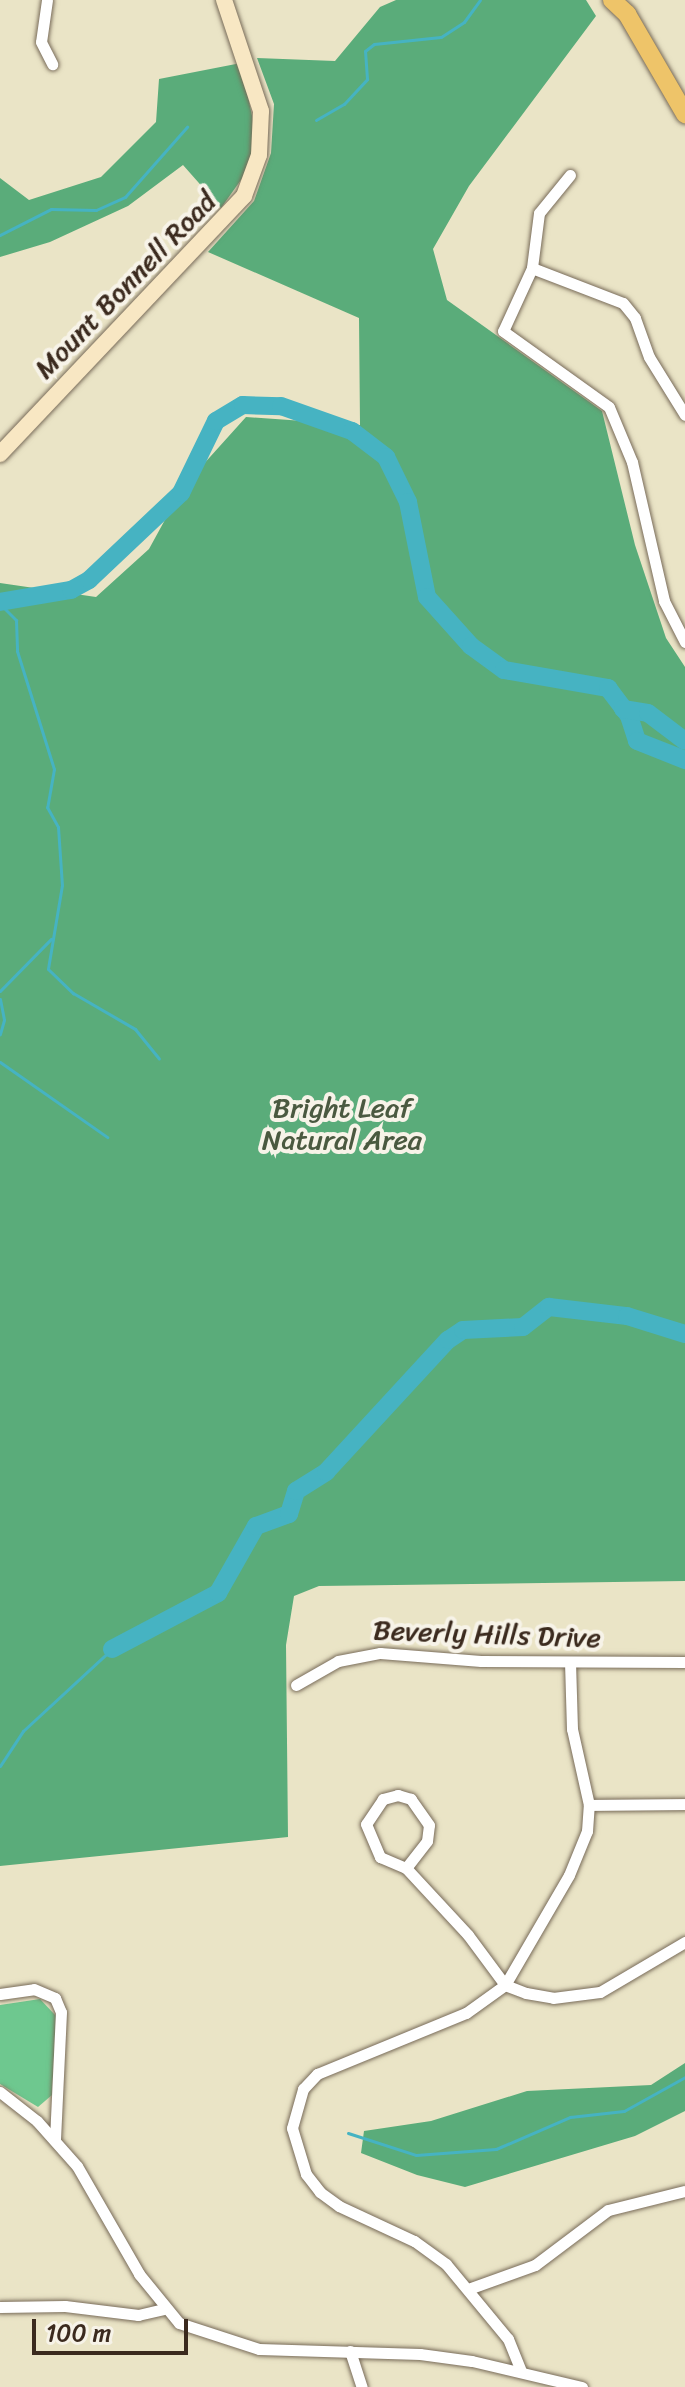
<!DOCTYPE html>
<html>
<head>
<meta charset="utf-8">
<style>
	body { margin:0 }
	#map { position:relative; width:685px; height:2387px; overflow:hidden; background:#eae4c6; font-family:Sriracha,sans-serif }
	div>[style] { position:absolute }
	.green>* { inset:0; background:#6ec88f }
	.forest>* { inset:0; background:#5aac7a }
	.stream>* { height:3px; margin:-1.5px; padding:0 1.5px; transform-origin:1.5px; border-radius:1.5px; background:#46b3c2 }
	.river>* { height:18px; margin:-9px; padding:0 9px; transform-origin:9px; border-radius:9px; background:#46b3c2 }
	.roads { filter:drop-shadow(0 0 2px #786b59) drop-shadow(0 0 2px #786b59) }
	.street>* { height:11px; margin:-5.5px; padding:0 5.5px; transform-origin:5.5px; border-radius:5.5px; background:#fff }
	.secondary>* { height:16px; margin:-8px; padding:0 8px; transform-origin:8px; border-radius:8px; background:#f8e7c3 }
	.primary>* { height:18px; margin:-9px; padding:0 9px; transform-origin:9px; border-radius:9px; background:#eec469 }
	span { translate:-50% -50%; white-space:nowrap; text-align:center; line-height:1.15; -webkit-text-stroke:8px #f7f3e8; paint-order:stroke }
	.street-label { font-size:28px; color:#3b2a1e }
	.park-label { font-size:28px; color:#4a5940 }
	.scale { position:absolute; left:32px; top:2319px; width:156px; height:36px; box-sizing:border-box; border:4px solid #3b2a1e; border-top:0; padding-left:10px; font-size:24px; line-height:28px; white-space:nowrap; color:#3b2a1e; -webkit-text-stroke:6px #f7f3e8; paint-order:stroke }
</style>
</head>
<body>
<div id="map">
	<div class="green">
		<i style="clip-path:polygon(40px 1999px,56px 2016px,52px 2095px,38px 2107px,0 2084px,0 2005px)"></i>
	</div>
	<div class="forest">
		<i style="clip-path:polygon(396px 0,586px 0,596px 16px,469px 186px,433px 249px,447px 300px,602px 411px,635px 545px,666px 638px,685px 667px,685px 1581px,319px 1586px,294px 1596px,286px 1645px,288px 1837px,0 1866px,0 583px,96px 597px,149px 549px,183px 487px,246px 417px,360px 425px,359px 318px,208px 252px,254px 201px,271px 153px,274px 104px,257px 58px,335px 61px,380px 7px)"></i>
		<i style="clip-path:polygon(241px 63px,256px 135px,248px 170px,221px 208px,183px 165px,128px 206px,50px 242px,0 257px,0 178px,29px 200px,101px 177px,156px 122px,159px 79px)"></i>
		<i style="clip-path:polygon(685px 2063px,685px 2111px,635px 2136px,465px 2187px,417px 2175px,361px 2153px,364px 2131px,431px 2121px,527px 2091px,651px 2085px)"></i>
	</div>
	<div class="stream">
		<i style="left:316px;top:120px;width:32px;rotate:-30deg"></i>
		<i style="left:344px;top:104px;width:34px;rotate:-47deg"></i>
		<i style="left:367px;top:79px;width:28px;rotate:-94deg"></i>
		<i style="left:365px;top:51px;width:11px;rotate:-38deg"></i>
		<i style="left:374px;top:44px;width:67px;rotate:-6deg"></i>
		<i style="left:441px;top:37px;width:27px;rotate:-33deg"></i>
		<i style="left:464px;top:22px;width:27px;rotate:-54deg"></i>
		<i style="left:0;top:235px;width:57px;rotate:-27deg"></i>
		<i style="left:51px;top:209px;width:45px;rotate:1.3deg"></i>
		<i style="left:96px;top:210px;width:32px;rotate:-24deg"></i>
		<i style="left:125px;top:197px;width:94px;rotate:-48.5deg"></i>
		<i style="left:0;top:604px;width:23px;rotate:45deg"></i>
		<i style="left:16px;top:620px;width:31px;rotate:88deg"></i>
		<i style="left:17px;top:651px;width:124px;rotate:72.6deg"></i>
		<i style="left:54px;top:769px;width:39px;rotate:100deg"></i>
		<i style="left:47px;top:807px;width:23px;rotate:61deg"></i>
		<i style="left:58px;top:827px;width:58px;rotate:86.1deg"></i>
		<i style="left:62px;top:885px;width:85px;rotate:99.5deg"></i>
		<i style="left:48px;top:969px;width:35px;rotate:44deg"></i>
		<i style="left:73px;top:993px;width:72px;rotate:30.1deg"></i>
		<i style="left:135px;top:1029px;width:38px;rotate:51deg"></i>
		<i style="left:0;top:991px;width:73px;rotate:-45.6deg"></i>
		<i style="left:0;top:999px;width:21px;rotate:79deg"></i>
		<i style="left:4px;top:1020px;width:15px;rotate:106deg"></i>
		<i style="left:0;top:1062px;width:131px;rotate:35deg"></i>
		<i style="left:0;top:1766px;width:42px;rotate:-56.7deg"></i>
		<i style="left:23px;top:1731px;width:121px;rotate:-42.7deg"></i>
		<i style="left:348px;top:2133px;width:71px;rotate:17.9deg"></i>
		<i style="left:416px;top:2155px;width:80px;rotate:-4.3deg"></i>
		<i style="left:496px;top:2149px;width:81px;rotate:-23.4deg"></i>
		<i style="left:570px;top:2117px;width:54px;rotate:-6.3deg"></i>
		<i style="left:624px;top:2111px;width:70px;rotate:-29.1deg"></i>
	</div>
	<div class="river">
		<i style="left:0;top:602px;width:72px;rotate:-9.6deg"></i>
		<i style="left:71px;top:590px;width:21px;rotate:-29deg"></i>
		<i style="left:89px;top:580px;width:127px;rotate:-43.4deg"></i>
		<i style="left:181px;top:493px;width:80px;rotate:-64.1deg"></i>
		<i style="left:216px;top:421px;width:31px;rotate:-31deg"></i>
		<i style="left:243px;top:405px;width:38px;rotate:2deg"></i>
		<i style="left:281px;top:406px;width:75px;rotate:19.4deg"></i>
		<i style="left:352px;top:431px;width:43px;rotate:37.4deg"></i>
		<i style="left:386px;top:457px;width:50px;rotate:63.9deg"></i>
		<i style="left:408px;top:502px;width:97px;rotate:78.7deg"></i>
		<i style="left:427px;top:597px;width:66px;rotate:48.1deg"></i>
		<i style="left:471px;top:646px;width:41px;rotate:36deg"></i>
		<i style="left:504px;top:670px;width:106px;rotate:9.8deg"></i>
		<i style="left:608px;top:688px;width:35px;rotate:53deg"></i>
		<i style="left:629px;top:716px;width:26px;rotate:72deg"></i>
		<i style="left:637px;top:741px;width:52px;rotate:21.6deg"></i>
		<i style="left:623px;top:709px;width:25px;rotate:9deg"></i>
		<i style="left:648px;top:713px;width:46px;rotate:37.1deg"></i>
		<i style="left:112px;top:1649px;width:120px;rotate:-27.8deg"></i>
		<i style="left:218px;top:1593px;width:77px;rotate:-60.4deg"></i>
		<i style="left:256px;top:1526px;width:35px;rotate:-20deg"></i>
		<i style="left:289px;top:1514px;width:24px;rotate:-73deg"></i>
		<i style="left:296px;top:1491px;width:36px;rotate:-32deg"></i>
		<i style="left:326px;top:1472px;width:180px;rotate:-47.3deg"></i>
		<i style="left:448px;top:1340px;width:18px;rotate:-34deg"></i>
		<i style="left:463px;top:1330px;width:60px;rotate:-2.9deg"></i>
		<i style="left:523px;top:1327px;width:33px;rotate:-38deg"></i>
		<i style="left:549px;top:1307px;width:79px;rotate:6.6deg"></i>
		<i style="left:627px;top:1316px;width:61px;rotate:17.2deg"></i>
	</div>
	<div class="roads">
		<div class="street">
			<i style="left:47px;top:0;width:42px;rotate:98.1deg"></i>
			<i style="left:41px;top:42px;width:25px;rotate:63deg"></i>
			<i style="left:570px;top:175px;width:49px;rotate:129.2deg"></i>
			<i style="left:539px;top:213px;width:55px;rotate:97.3deg"></i>
			<i style="left:532px;top:268px;width:69px;rotate:114.7deg"></i>
			<i style="left:503px;top:331px;width:130px;rotate:35.6deg"></i>
			<i style="left:609px;top:407px;width:60px;rotate:67.3deg"></i>
			<i style="left:632px;top:462px;width:143px;rotate:77deg"></i>
			<i style="left:664px;top:601px;width:46px;rotate:62.9deg"></i>
			<i style="left:532px;top:268px;width:97px;rotate:21deg"></i>
			<i style="left:623px;top:303px;width:19px;rotate:51deg"></i>
			<i style="left:635px;top:318px;width:41px;rotate:70.3deg"></i>
			<i style="left:649px;top:357px;width:68px;rotate:58.2deg"></i>
			<i style="left:296px;top:1685px;width:48px;rotate:-29.7deg"></i>
			<i style="left:338px;top:1661px;width:43px;rotate:-10.8deg"></i>
			<i style="left:380px;top:1653px;width:101px;rotate:4.5deg"></i>
			<i style="left:481px;top:1661px;width:204px;rotate:0.3deg"></i>
			<i style="left:589px;top:1805px;width:96px;rotate:-0.6deg"></i>
			<i style="left:406px;top:1868px;width:34px;rotate:-52deg"></i>
			<i style="left:427px;top:1841px;width:16px;rotate:-83deg"></i>
			<i style="left:429px;top:1825px;width:32px;rotate:-125deg"></i>
			<i style="left:411px;top:1799px;width:14px;rotate:-163deg"></i>
			<i style="left:398px;top:1795px;width:16px;rotate:165deg"></i>
			<i style="left:383px;top:1799px;width:30px;rotate:124deg"></i>
			<i style="left:366px;top:1824px;width:36px;rotate:67deg"></i>
			<i style="left:380px;top:1857px;width:28px;rotate:23deg"></i>
			<i style="left:406px;top:1868px;width:91px;rotate:47.2deg"></i>
			<i style="left:468px;top:1935px;width:62px;rotate:53.5deg"></i>
			<i style="left:505px;top:1985px;width:22px;rotate:21deg"></i>
			<i style="left:526px;top:1993px;width:27px;rotate:10deg"></i>
			<i style="left:553px;top:1998px;width:47px;rotate:-7.3deg"></i>
			<i style="left:600px;top:1992px;width:99px;rotate:-30.5deg"></i>
			<i style="left:0;top:1994px;width:34px;rotate:-8deg"></i>
			<i style="left:34px;top:1989px;width:23px;rotate:23deg"></i>
			<i style="left:55px;top:1998px;width:15px;rotate:67deg"></i>
			<i style="left:61px;top:2012px;width:127px;rotate:92.7deg"></i>
			<i style="left:0;top:2092px;width:47px;rotate:38.1deg"></i>
			<i style="left:37px;top:2121px;width:60px;rotate:48.4deg"></i>
			<i style="left:77px;top:2166px;width:125px;rotate:60.1deg"></i>
			<i style="left:139px;top:2274px;width:63px;rotate:50.8deg"></i>
			<i style="left:179px;top:2323px;width:84px;rotate:18deg"></i>
			<i style="left:259px;top:2349px;width:161px;rotate:1.8deg"></i>
			<i style="left:420px;top:2354px;width:52px;rotate:7.7deg"></i>
			<i style="left:472px;top:2361px;width:113px;rotate:13.3deg"></i>
			<i style="left:471px;top:2288px;width:68px;rotate:-19.8deg"></i>
			<i style="left:535px;top:2265px;width:91px;rotate:-37deg"></i>
			<i style="left:608px;top:2210px;width:79px;rotate:-13.9deg"></i>
			<i style="left:0;top:2307px;width:65px;rotate:-0.9deg"></i>
			<i style="left:65px;top:2306px;width:74px;rotate:7deg"></i>
			<i style="left:138px;top:2315px;width:26px;rotate:-13deg"></i>
			<i style="left:350px;top:2351px;width:38px;rotate:72deg"></i>
			<i style="left:521px;top:2371px;width:35px;rotate:-112deg"></i>
			<i style="left:508px;top:2339px;width:97px;rotate:-129.6deg"></i>
			<i style="left:446px;top:2264px;width:39px;rotate:-144deg"></i>
			<i style="left:414px;top:2241px;width:83px;rotate:-155deg"></i>
			<i style="left:339px;top:2206px;width:24px;rotate:-144deg"></i>
			<i style="left:320px;top:2192px;width:23px;rotate:-128deg"></i>
			<i style="left:306px;top:2174px;width:48px;rotate:-106.9deg"></i>
			<i style="left:292px;top:2128px;width:41px;rotate:-74.2deg"></i>
			<i style="left:303px;top:2089px;width:21px;rotate:-47deg"></i>
			<i style="left:317px;top:2074px;width:161px;rotate:-22.3deg"></i>
			<i style="left:466px;top:2013px;width:48px;rotate:-35.7deg"></i>
			<i style="left:505px;top:1985px;width:127px;rotate:-59.8deg"></i>
			<i style="left:569px;top:1875px;width:48px;rotate:-67.8deg"></i>
			<i style="left:587px;top:1831px;width:26px;rotate:-86deg"></i>
			<i style="left:589px;top:1805px;width:78px;rotate:-102.6deg"></i>
			<i style="left:572px;top:1729px;width:67px;rotate:-91.7deg"></i>
		</div>
		<div class="secondary">
			<i style="left:0;top:454px;width:355px;rotate:-46.6deg"></i>
			<i style="left:244px;top:196px;width:44px;rotate:-69.9deg"></i>
			<i style="left:259px;top:155px;width:44px;rotate:-87.4deg"></i>
			<i style="left:261px;top:111px;width:117px;rotate:-108.4deg"></i>
		</div>
		<div class="primary">
			<i style="left:612px;top:0;width:21px;rotate:43deg"></i>
			<i style="left:627px;top:14px;width:116px;rotate:59.9deg"></i>
		</div>
	</div>
	<div class="street-label">
		<span style="left:125px;top:285px;rotate:-46deg">Mount Bonnell Road</span>
		<span style="left:487px;top:1634px;rotate:2deg">Beverly Hills Drive</span>
	</div>
	<div class="park-label">
		<span style="left:342px;top:1124px">Bright Leaf<br>Natural Area</span>
	</div>
	<div class="scale">100 m</div>
</div>
</body>
</html>
